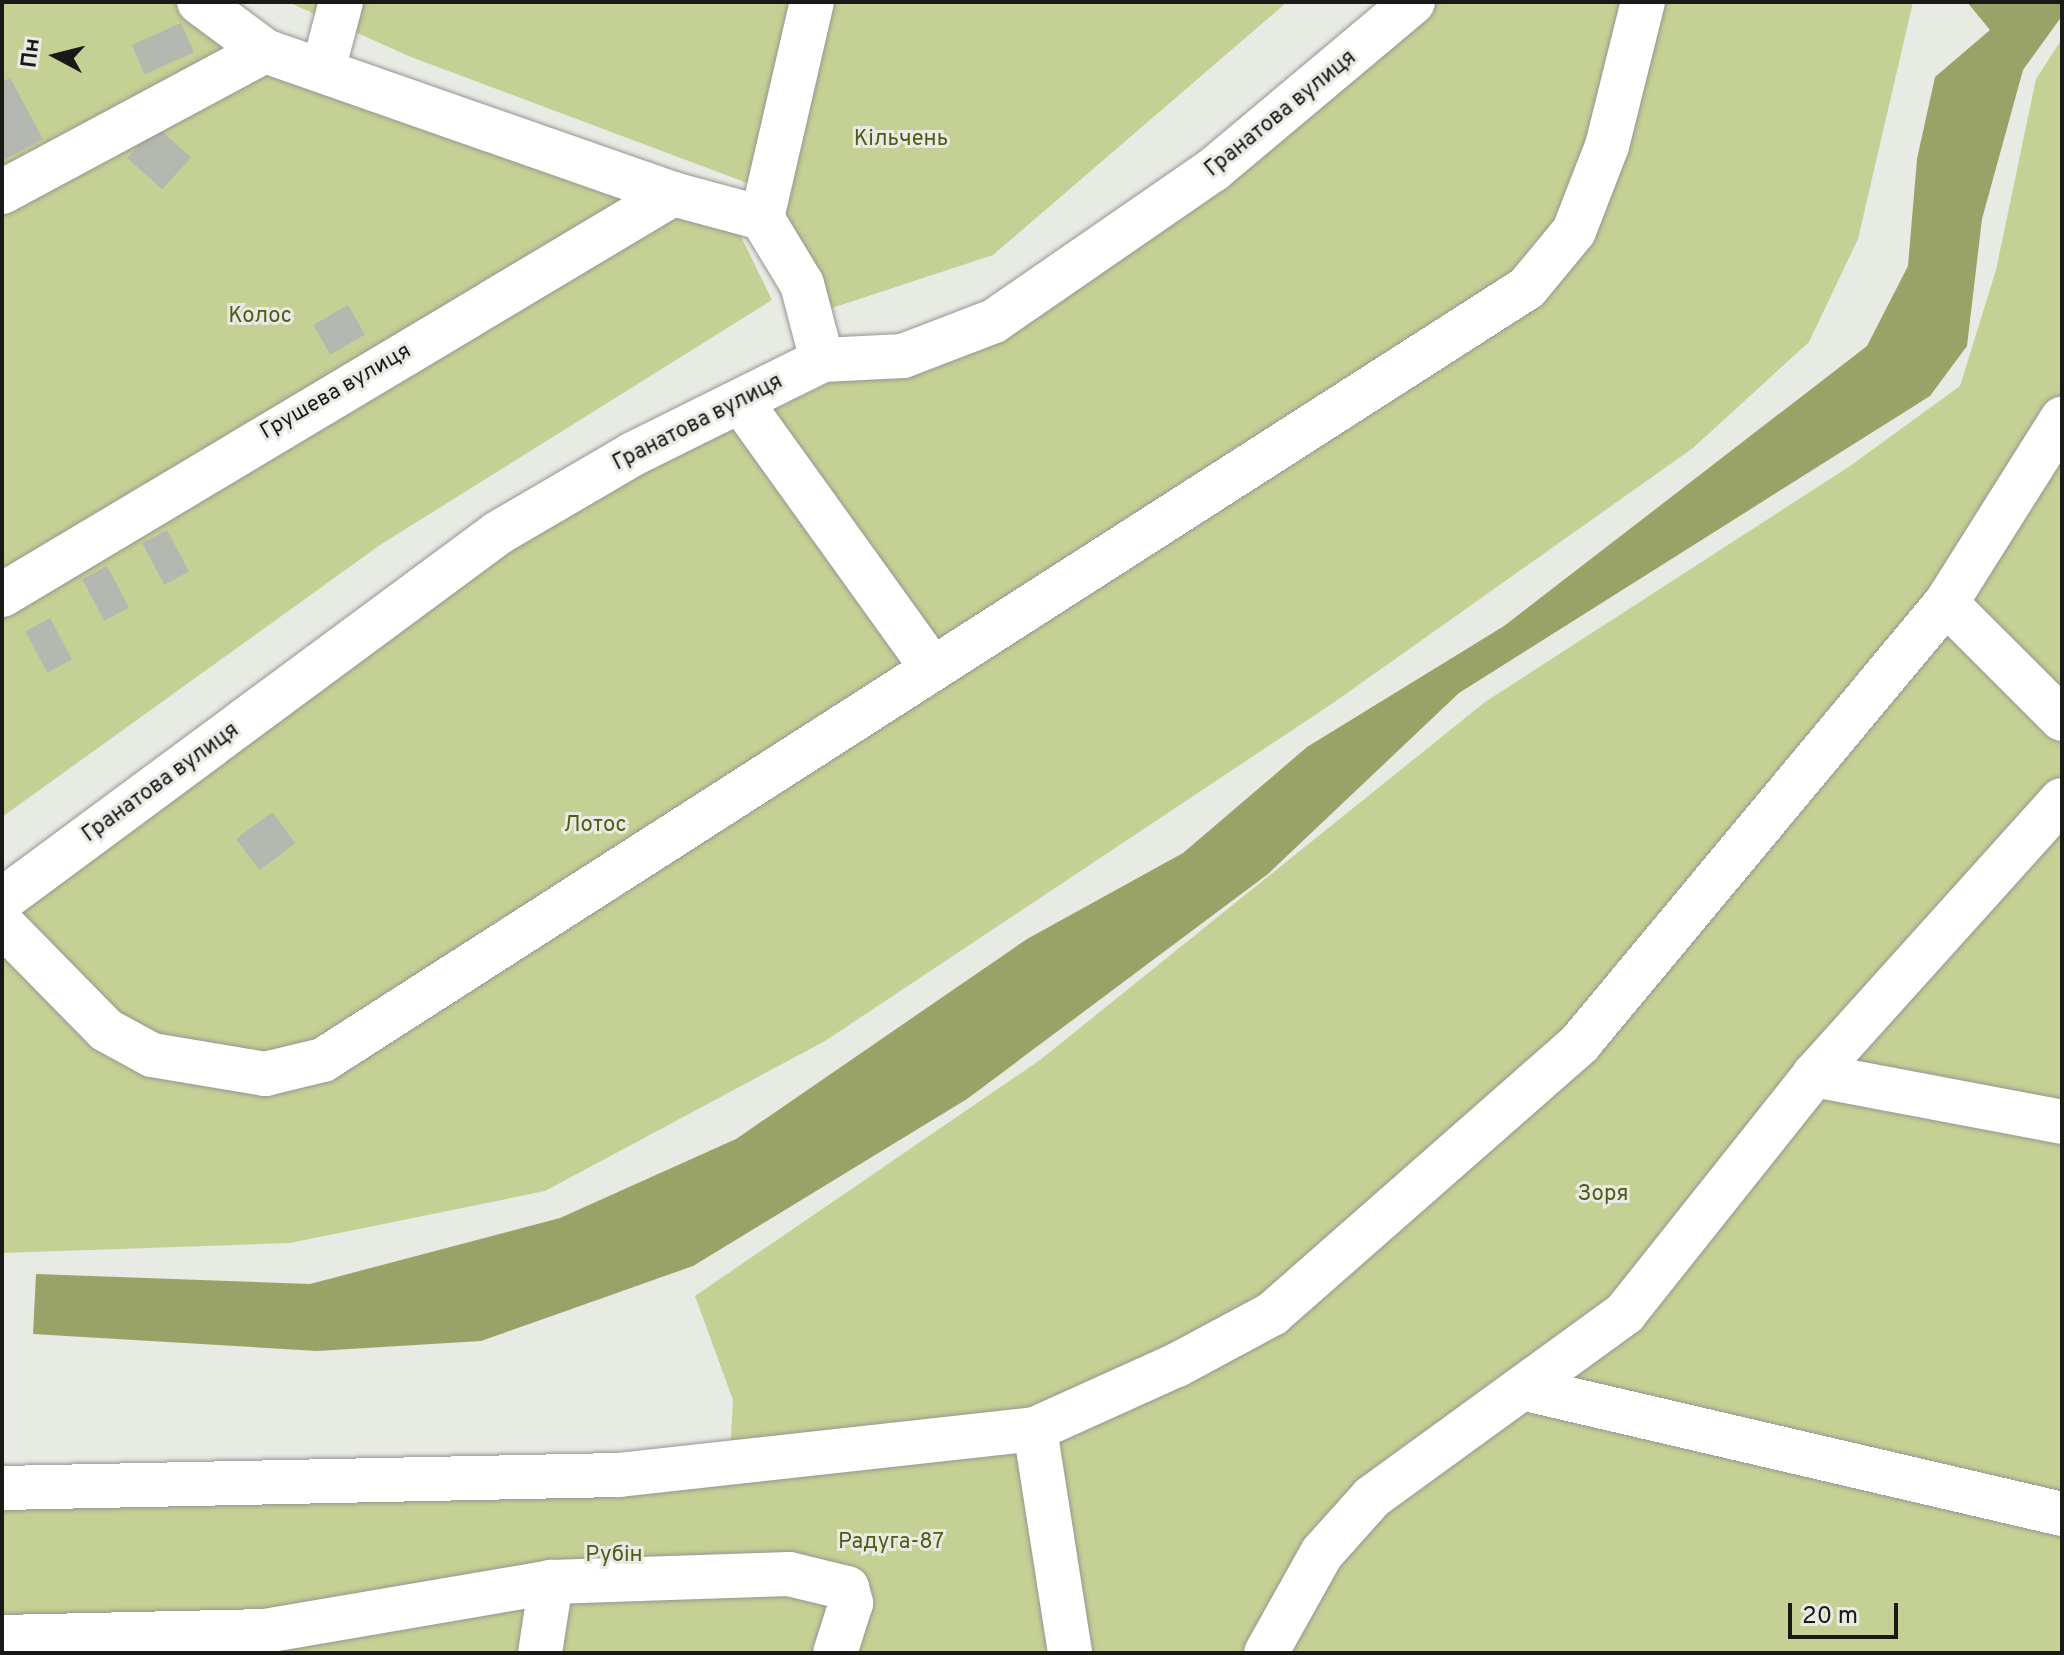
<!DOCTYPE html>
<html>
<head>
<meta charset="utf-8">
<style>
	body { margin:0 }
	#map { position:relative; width:2064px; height:1655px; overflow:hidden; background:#e8eae4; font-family:Overpass,sans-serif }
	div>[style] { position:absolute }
	.green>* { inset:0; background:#c5d094 }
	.water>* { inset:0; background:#99a367 }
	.building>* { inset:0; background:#b5b7b1; transform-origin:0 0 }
	.roads { filter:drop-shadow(0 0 2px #959691) drop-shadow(0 0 2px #959691) }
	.minor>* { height:44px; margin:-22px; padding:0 22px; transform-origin:22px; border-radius:22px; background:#fff }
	span { translate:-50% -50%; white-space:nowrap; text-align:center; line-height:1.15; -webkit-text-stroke:6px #e8eae4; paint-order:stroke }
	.street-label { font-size:22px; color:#191918 }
	.park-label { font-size:22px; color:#525a15 }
	.frame { position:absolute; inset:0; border:4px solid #191918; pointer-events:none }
	.north { position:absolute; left:16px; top:16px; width:80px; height:80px; -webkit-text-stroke:6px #e8eae4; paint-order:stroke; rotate:277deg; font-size:22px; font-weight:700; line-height:32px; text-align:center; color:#191918 }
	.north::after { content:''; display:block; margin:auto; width:28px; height:36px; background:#191918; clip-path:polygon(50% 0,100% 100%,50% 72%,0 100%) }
	.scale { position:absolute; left:1788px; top:1603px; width:110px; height:36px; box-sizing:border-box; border:4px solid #191918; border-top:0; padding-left:10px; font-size:24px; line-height:28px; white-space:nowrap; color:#191918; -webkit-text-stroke:6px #e8eae4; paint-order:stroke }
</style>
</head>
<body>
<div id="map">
	<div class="green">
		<i style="clip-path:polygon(2px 2px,188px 2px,735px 224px,772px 300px,380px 545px,2px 817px)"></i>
		<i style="clip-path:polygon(288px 2px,1287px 2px,993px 255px,832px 308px,774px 193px,411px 57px)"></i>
		<i style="clip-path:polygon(1392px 2px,1913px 2px,1858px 239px,1809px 342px,1693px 448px,1333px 703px,825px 1041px,545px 1191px,290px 1243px,2px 1253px,2px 883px,442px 568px,973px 314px,1159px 201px)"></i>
		<i style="clip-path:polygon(2062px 39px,2062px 1653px,2px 1653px,2px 1480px,730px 1454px,733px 1400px,695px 1296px,1040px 1060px,1485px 702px,1850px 466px,1960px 386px,1996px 270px,2036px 79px)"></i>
	</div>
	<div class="water">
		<i style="clip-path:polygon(1967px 2px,2062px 2px,2062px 16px,2023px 70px,1982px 219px,1967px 346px,1930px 396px,1459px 693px,1268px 874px,967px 1099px,693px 1266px,481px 1341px,317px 1351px,33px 1334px,36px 1274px,310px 1284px,560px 1218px,736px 1139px,1027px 939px,1183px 853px,1307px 747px,1504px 626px,1867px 346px,1908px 266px,1917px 159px,1935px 77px,1990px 30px)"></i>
	</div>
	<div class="building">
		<i style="left:181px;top:23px;width:32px;height:54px;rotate:66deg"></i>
		<i style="clip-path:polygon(10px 78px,43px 139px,2px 161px,2px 82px)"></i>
		<i style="left:156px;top:126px;width:47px;height:43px;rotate:42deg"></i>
		<i style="left:348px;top:305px;width:34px;height:40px;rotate:60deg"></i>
		<i style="left:167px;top:530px;width:47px;height:28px;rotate:62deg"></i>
		<i style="left:107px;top:566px;width:47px;height:28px;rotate:62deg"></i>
		<i style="left:50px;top:618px;width:47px;height:28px;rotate:62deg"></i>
		<i style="left:272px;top:812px;width:39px;height:45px;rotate:53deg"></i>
	</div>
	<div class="roads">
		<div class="minor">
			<i style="left:199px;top:2px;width:82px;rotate:36.6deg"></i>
			<i style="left:265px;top:51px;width:432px;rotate:19.3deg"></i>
			<i style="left:673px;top:194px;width:92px;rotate:15.1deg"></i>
			<i style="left:762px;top:218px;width:77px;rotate:58.8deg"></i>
			<i style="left:802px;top:284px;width:79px;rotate:75.3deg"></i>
			<i style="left:323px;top:70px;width:70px;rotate:-75.2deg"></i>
			<i style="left:2px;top:192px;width:298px;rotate:-28.2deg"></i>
			<i style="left:762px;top:218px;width:222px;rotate:-77deg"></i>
			<i style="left:741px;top:402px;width:325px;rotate:54.3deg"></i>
			<i style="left:2px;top:595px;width:782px;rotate:-30.86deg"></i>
			<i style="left:1946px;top:603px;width:164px;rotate:45deg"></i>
			<i style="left:2px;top:900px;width:617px;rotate:-36.5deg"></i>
			<i style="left:498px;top:533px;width:156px;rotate:-30.3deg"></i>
			<i style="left:633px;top:454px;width:211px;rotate:-26.4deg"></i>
			<i style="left:822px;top:360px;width:81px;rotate:-2.8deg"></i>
			<i style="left:903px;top:356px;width:97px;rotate:-21deg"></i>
			<i style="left:994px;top:321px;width:266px;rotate:-34.6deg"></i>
			<i style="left:1213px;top:170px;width:261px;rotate:-40deg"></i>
			<i style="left:2px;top:924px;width:148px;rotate:45.5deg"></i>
			<i style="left:106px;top:1030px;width:52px;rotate:28.5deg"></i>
			<i style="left:152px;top:1055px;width:115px;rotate:9.5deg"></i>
			<i style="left:265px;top:1074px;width:60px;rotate:-13.6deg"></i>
			<i style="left:323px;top:1060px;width:1430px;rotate:-32.67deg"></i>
			<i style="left:1527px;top:288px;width:74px;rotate:-50.5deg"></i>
			<i style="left:1574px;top:231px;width:91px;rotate:-68.8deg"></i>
			<i style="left:1607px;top:146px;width:148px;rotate:-76deg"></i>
			<i style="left:1814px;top:1075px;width:252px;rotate:10.7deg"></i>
			<i style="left:1526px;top:1389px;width:550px;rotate:13.13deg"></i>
			<i style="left:1035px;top:1429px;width:227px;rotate:81.1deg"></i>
			<i style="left:2px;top:1488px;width:617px;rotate:-1.21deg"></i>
			<i style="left:619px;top:1475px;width:419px;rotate:-6.3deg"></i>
			<i style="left:1035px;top:1429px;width:156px;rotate:-24.3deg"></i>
			<i style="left:1177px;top:1365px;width:108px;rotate:-28.2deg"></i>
			<i style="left:1272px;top:1314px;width:410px;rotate:-41.3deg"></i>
			<i style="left:1580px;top:1043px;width:572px;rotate:-50.25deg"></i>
			<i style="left:1946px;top:603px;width:218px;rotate:-57.8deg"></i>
			<i style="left:2px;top:1637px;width:263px;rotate:-1.3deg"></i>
			<i style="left:265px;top:1631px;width:290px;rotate:-9.7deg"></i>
			<i style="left:551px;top:1582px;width:238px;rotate:-1.9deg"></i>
			<i style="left:789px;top:1574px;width:60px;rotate:13.6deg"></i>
			<i style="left:847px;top:1588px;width:16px;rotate:75deg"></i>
			<i style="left:851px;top:1603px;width:52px;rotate:107.7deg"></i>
			<i style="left:540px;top:1653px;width:72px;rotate:-81.2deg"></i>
			<i style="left:1266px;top:1653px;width:115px;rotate:-60.8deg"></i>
			<i style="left:1322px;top:1553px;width:75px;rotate:-48.2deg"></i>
			<i style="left:1372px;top:1497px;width:313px;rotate:-36deg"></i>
			<i style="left:1625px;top:1313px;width:304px;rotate:-51.5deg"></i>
			<i style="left:1814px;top:1075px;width:370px;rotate:-48deg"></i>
		</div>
	</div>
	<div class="street-label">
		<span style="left:1281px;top:114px;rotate:-39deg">Гранатова вулиця</span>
		<span style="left:336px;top:392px;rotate:-30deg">Грушева вулиця</span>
		<span style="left:698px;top:423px;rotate:-27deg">Гранатова вулиця</span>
		<span style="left:161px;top:783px;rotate:-36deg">Гранатова вулиця</span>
	</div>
	<div class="park-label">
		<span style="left:901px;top:140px">Кільчень</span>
		<span style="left:260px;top:317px">Колос</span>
		<span style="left:595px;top:826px">Лотос</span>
		<span style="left:1603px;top:1195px">Зоря</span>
		<span style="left:891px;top:1543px">Радуга-87</span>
		<span style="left:614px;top:1556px">Рубін</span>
	</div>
	<div class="frame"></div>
	<div class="north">Пн</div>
	<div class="scale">20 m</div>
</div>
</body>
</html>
